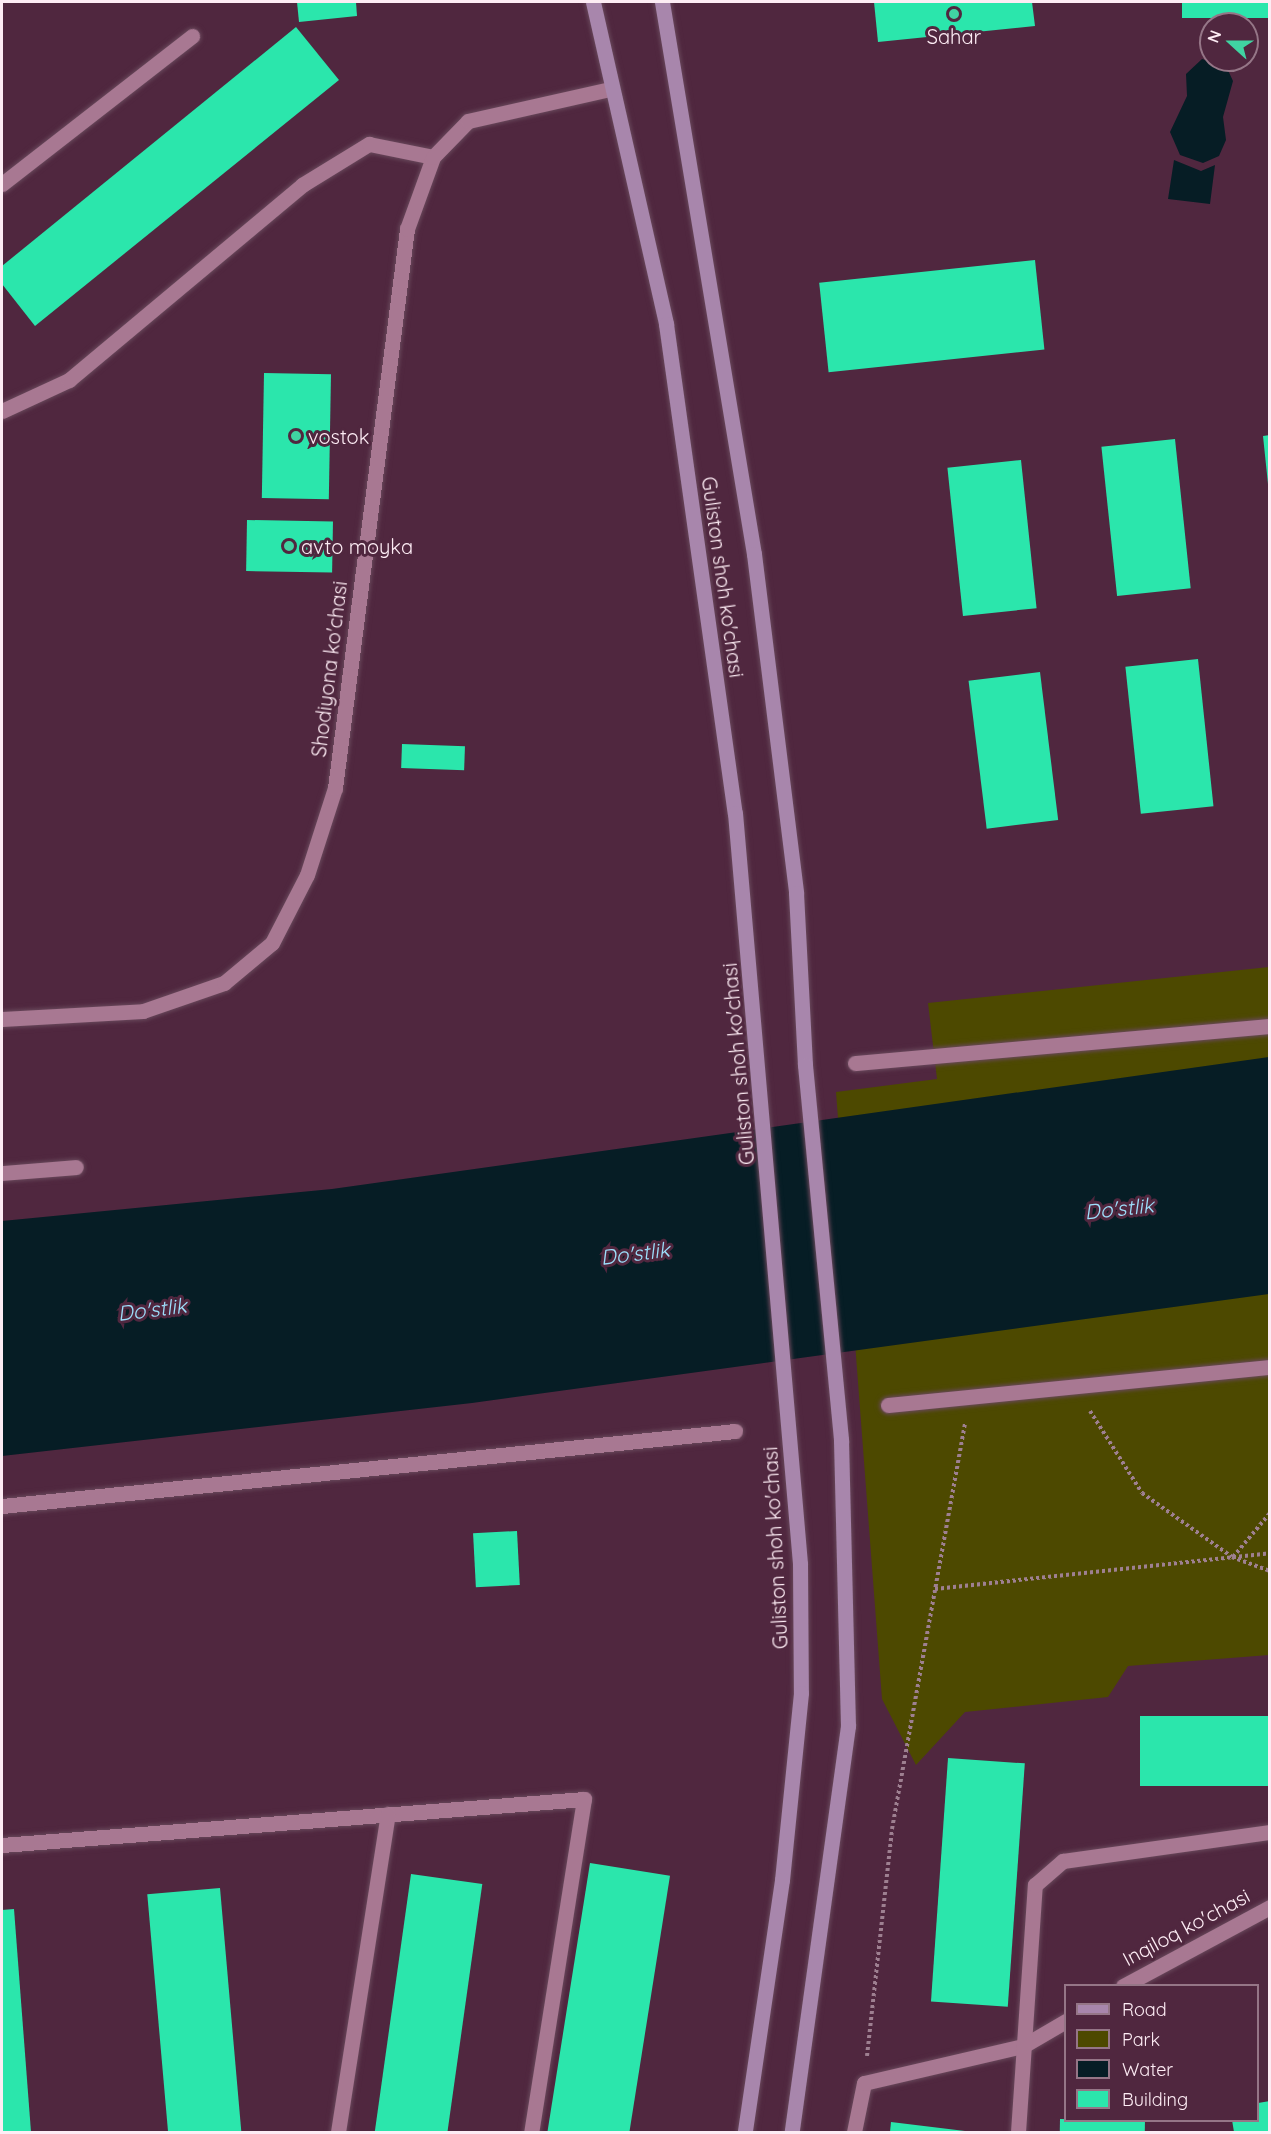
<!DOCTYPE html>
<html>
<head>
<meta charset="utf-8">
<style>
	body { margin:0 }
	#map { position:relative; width:1271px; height:2134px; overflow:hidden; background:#50273f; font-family:Quicksand,sans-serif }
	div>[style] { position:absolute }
	.green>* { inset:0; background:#4d4900 }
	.water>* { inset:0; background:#061d25 }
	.building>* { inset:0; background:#2be6ac; transform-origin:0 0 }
	.path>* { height:4px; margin-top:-2px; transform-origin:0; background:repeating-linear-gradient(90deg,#9e8091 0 3px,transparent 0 6px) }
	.roads { filter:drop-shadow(0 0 2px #68485b) drop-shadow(0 0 2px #68485b) }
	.pedestrian>* { height:15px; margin:-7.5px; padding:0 7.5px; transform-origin:7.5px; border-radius:7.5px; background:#a87892 }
	.minor>* { height:15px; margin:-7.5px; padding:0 7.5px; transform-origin:7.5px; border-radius:7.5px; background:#a87892 }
	.secondary>* { height:15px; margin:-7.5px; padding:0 7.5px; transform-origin:7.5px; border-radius:7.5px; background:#a886ac }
	.dots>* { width:16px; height:16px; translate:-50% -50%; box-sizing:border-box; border:3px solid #50273f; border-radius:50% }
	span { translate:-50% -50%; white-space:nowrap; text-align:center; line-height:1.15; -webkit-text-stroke:6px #50273f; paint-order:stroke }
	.poi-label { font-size:20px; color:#fdecf4 }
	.left { translate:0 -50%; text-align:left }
	.street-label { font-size:20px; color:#fdecf4 }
	.water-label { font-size:21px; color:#9de0fc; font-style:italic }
	.frame { position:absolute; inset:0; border:3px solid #fdecf4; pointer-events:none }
	.legend { position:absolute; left:1064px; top:1984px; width:195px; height:138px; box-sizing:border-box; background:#50273f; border:2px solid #957687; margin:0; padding:8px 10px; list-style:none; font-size:18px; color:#fdecf4 }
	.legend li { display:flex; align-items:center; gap:12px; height:30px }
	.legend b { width:30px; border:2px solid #957687 }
	.north { position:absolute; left:1199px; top:12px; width:60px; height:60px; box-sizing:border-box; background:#50273f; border:2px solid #957687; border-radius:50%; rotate:291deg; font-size:16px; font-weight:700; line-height:24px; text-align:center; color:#fdecf4 }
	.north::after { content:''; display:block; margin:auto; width:21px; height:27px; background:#40d4a2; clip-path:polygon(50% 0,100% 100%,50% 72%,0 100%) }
</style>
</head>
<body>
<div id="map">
	<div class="green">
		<i style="clip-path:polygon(1269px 967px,1269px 1655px,1128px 1666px,1108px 1697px,965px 1712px,916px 1765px,882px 1699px,836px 1092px,937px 1079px,928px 1003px)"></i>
	</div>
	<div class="water">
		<i style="clip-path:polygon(1202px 59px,1226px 66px,1233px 81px,1223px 117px,1226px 140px,1219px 156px,1203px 163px,1180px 155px,1170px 132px,1187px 96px,1186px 74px)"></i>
		<i style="clip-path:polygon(1174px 160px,1201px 171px,1215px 165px,1210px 204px,1168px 199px)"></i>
		<i style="clip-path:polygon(1269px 1057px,1269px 1294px,472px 1403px,2px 1456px,2px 1221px,332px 1189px)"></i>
	</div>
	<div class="building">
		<i style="clip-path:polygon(297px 2px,356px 2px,357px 16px,299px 22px)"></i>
		<i style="clip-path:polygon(874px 2px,1032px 2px,1035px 26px,878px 42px)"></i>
		<i style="left:1182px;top:2px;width:88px;height:16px"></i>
		<i style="clip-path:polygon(296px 27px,339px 80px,35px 326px,2px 284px,2px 266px)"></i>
		<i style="left:1035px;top:260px;width:90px;height:217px;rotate:84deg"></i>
		<i style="left:264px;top:373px;width:67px;height:125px;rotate:1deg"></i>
		<i style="clip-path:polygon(1270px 435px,1270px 484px,1268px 484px,1263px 436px)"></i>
		<i style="left:1175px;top:439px;width:150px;height:74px;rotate:84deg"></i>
		<i style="left:1021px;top:460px;width:149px;height:74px;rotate:84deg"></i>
		<i style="left:247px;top:520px;width:86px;height:51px;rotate:1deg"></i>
		<i style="left:1198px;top:659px;width:148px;height:73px;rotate:84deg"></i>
		<i style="left:1040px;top:672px;width:149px;height:72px;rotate:83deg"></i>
		<i style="left:402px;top:744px;width:63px;height:24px;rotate:2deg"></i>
		<i style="left:517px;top:1531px;width:54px;height:44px;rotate:87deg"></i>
		<i style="left:1270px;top:1716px;width:70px;height:130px;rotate:90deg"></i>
		<i style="left:948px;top:1758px;width:77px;height:244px;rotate:4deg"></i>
		<i style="left:590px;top:1863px;width:81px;height:272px;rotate:9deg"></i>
		<i style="left:411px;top:1874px;width:72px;height:261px;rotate:8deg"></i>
		<i style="left:220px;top:1888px;width:245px;height:73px;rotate:85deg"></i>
		<i style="clip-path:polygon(14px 1909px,31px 2132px,2px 2132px,2px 1910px)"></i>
		<i style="clip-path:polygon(1270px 2101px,1270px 2132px,1234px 2132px,1232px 2120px,1258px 2120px,1258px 2103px)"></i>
		<i style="left:1060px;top:2119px;width:85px;height:13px;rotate:1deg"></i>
		<i style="clip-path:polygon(891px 2122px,965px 2131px,965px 2132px,890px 2132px)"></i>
	</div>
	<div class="path">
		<i style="left:1090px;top:1411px;width:97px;rotate:57.6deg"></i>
		<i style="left:1142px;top:1493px;width:110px;rotate:35.4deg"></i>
		<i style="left:1232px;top:1557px;width:40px;rotate:20.2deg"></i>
		<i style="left:1233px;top:1557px;width:57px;rotate:-49.9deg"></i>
		<i style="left:935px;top:1589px;width:337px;rotate:-6.1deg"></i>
		<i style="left:867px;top:2056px;width:228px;rotate:-83.7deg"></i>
		<i style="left:892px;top:1829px;width:413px;rotate:-79.8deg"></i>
	</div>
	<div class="roads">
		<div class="pedestrian">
			<i style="left:855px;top:1063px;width:417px;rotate:-5.1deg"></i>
			<i style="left:888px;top:1405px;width:384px;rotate:-5.7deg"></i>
			<i style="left:2px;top:1506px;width:737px;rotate:-5.84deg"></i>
		</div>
		<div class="minor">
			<i style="left:2px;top:184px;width:241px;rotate:-37.9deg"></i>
			<i style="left:2px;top:411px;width:74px;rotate:-24.8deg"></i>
			<i style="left:69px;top:380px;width:304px;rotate:-39.9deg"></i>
			<i style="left:302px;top:185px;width:79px;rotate:-31.5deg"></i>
			<i style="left:369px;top:144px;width:65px;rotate:11.5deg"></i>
			<i style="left:2px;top:1019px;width:141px;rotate:-3.2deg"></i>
			<i style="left:143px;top:1011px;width:86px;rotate:-19.1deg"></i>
			<i style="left:224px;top:983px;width:62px;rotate:-39.8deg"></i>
			<i style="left:272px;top:943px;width:76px;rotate:-62.8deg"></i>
			<i style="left:307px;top:875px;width:91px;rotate:-72.2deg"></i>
			<i style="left:335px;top:788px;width:564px;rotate:-82.66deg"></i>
			<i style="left:407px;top:229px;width:77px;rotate:-70.1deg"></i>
			<i style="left:433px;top:157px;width:50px;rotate:-45.8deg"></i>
			<i style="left:468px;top:121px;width:146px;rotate:-12.7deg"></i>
			<i style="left:2px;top:1173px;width:74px;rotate:-4.6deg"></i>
			<i style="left:2px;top:1845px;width:584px;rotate:-4.52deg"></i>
			<i style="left:584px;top:1799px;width:337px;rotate:99deg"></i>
			<i style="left:1123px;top:1986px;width:167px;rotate:-28.3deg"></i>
			<i style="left:338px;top:2132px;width:322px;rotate:-81.1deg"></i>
			<i style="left:854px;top:2132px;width:50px;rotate:-78.5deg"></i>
			<i style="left:864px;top:2083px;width:163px;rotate:-13.1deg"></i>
			<i style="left:1023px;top:2046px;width:50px;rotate:-30.2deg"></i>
			<i style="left:1018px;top:2132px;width:248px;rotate:-86.1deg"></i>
			<i style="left:1035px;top:1885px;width:37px;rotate:-41deg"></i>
			<i style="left:1063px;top:1861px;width:209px;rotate:-8deg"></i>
		</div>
		<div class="secondary">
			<i style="left:593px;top:2px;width:330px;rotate:77.2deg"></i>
			<i style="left:666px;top:324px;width:494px;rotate:82deg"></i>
			<i style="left:735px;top:813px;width:754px;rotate:85.05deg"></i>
			<i style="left:800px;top:1564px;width:129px;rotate:89.6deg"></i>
			<i style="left:801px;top:1693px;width:188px;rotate:95.8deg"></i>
			<i style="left:782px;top:1880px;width:255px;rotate:98.4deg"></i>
			<i style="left:662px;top:2px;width:560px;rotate:80.54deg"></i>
			<i style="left:754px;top:554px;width:342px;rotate:82.9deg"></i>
			<i style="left:796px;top:893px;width:172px;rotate:87deg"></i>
			<i style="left:805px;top:1065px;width:377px;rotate:84.5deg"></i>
			<i style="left:841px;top:1440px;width:286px;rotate:88.6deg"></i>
			<i style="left:848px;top:1726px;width:410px;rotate:97.9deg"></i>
		</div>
	</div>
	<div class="dots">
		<i style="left:954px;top:14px;background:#40d4a2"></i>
		<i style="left:296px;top:436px;background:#40d4a2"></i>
		<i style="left:289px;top:546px;background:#40d4a2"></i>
	</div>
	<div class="poi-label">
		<span style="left:954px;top:36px">Sahar</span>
		<span class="left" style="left:308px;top:436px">vostok</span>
		<span class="left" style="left:301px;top:546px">avto moyka</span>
	</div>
	<div class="street-label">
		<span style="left:723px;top:577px;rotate:82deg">Guliston shoh ko'chasi</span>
		<span style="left:329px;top:669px;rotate:-83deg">Shodiyona ko'chasi</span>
		<span style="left:738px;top:1064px;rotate:-95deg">Guliston shoh ko'chasi</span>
		<span style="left:775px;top:1548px;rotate:-93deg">Guliston shoh ko'chasi</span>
		<span style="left:1186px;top:1927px;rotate:-28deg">Inqiloq ko'chasi</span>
	</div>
	<div class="water-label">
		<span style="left:1119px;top:1208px;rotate:-6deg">Do'stlik</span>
		<span style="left:635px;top:1253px;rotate:-7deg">Do'stlik</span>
		<span style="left:152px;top:1309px;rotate:-7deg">Do'stlik</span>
	</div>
	<div class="frame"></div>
	<ul class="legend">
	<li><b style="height:8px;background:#a886ac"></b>Road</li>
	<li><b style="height:16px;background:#4d4900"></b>Park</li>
	<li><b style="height:16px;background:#061d25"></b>Water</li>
	<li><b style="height:16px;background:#2be6ac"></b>Building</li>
	</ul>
	<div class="north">N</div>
</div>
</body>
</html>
